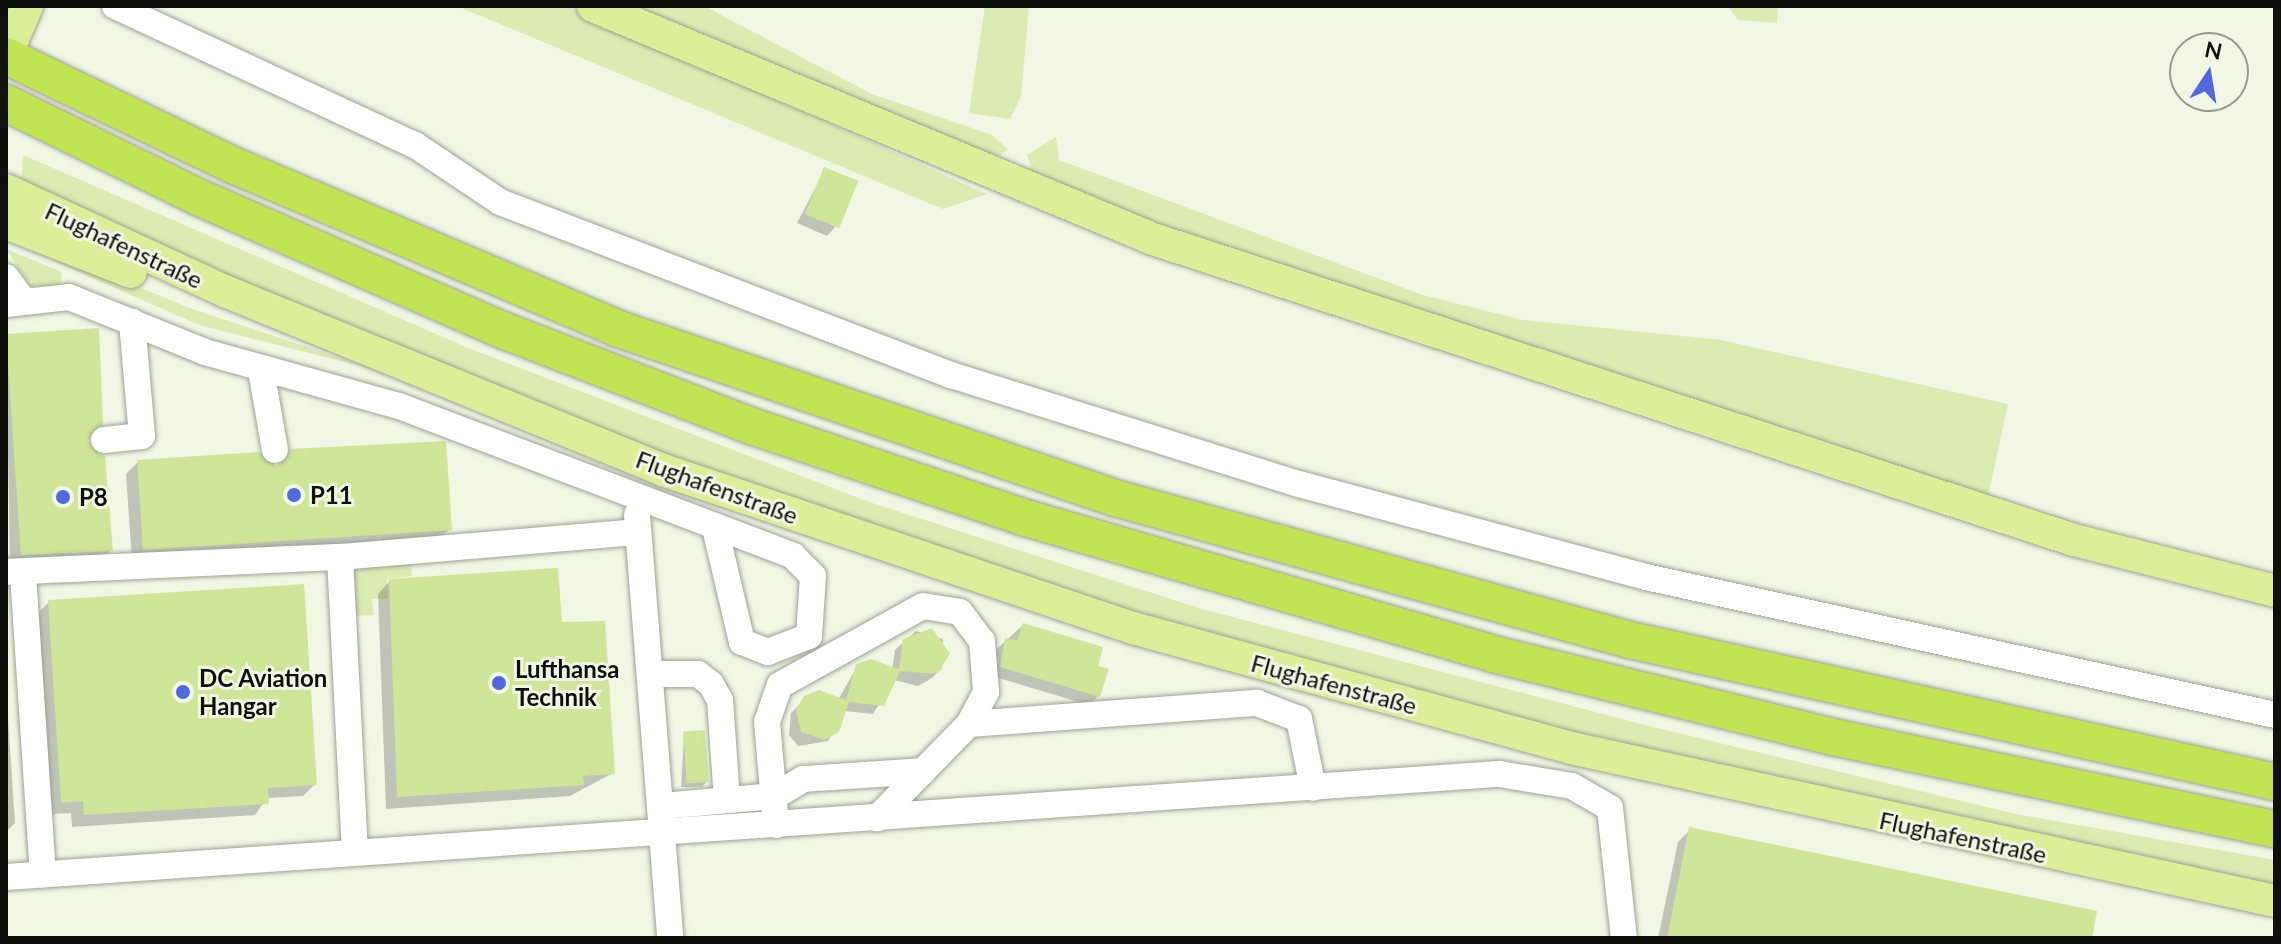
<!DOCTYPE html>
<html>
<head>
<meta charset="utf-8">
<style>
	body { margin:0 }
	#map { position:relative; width:2281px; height:944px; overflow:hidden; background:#f1f6e5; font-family:Lato,sans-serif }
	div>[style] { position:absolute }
	.green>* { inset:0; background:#dbecb3 }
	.shadow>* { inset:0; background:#0003 }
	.building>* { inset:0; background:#cfe597; transform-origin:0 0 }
	.roads { filter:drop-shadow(0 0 2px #9da393) drop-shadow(0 0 2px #9da393) }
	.minor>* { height:26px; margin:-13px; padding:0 13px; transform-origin:13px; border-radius:13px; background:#fff }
	.major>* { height:32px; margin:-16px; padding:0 16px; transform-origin:16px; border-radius:16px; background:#daef97 }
	.highway>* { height:36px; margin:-18px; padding:0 18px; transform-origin:18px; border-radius:18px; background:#c1e452 }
	.dots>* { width:22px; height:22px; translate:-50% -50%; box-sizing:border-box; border:4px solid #f1f6e5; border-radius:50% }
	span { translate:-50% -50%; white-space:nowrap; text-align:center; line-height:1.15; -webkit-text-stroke:6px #f1f6e5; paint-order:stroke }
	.street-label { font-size:24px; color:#0f100b }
	.poi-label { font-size:24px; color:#0f100b; font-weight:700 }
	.left { translate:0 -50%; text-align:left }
	.frame { position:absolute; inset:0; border:8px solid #0f100b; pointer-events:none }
	.north { position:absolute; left:2169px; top:32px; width:80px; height:80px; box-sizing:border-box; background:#f1f6e5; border:2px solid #979a8e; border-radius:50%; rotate:12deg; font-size:22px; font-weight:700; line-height:32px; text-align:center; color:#0f100b }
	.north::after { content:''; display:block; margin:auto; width:28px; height:36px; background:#5268de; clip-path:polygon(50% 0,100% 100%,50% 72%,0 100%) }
</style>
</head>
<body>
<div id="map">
	<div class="green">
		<i style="clip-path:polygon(457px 6px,568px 6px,987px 194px,943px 209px)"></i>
		<i style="clip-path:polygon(626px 6px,704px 6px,872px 94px,992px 135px,1008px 149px,988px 163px)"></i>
		<i style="clip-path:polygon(985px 6px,1029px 6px,1021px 97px,1010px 119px,969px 113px)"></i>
		<i style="clip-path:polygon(1728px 6px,1778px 6px,1777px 23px,1738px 20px)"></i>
		<i style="clip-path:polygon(1056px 137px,1059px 160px,1423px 295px,1523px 320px,1721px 340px,2008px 404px,1988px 497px,1314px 282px,1035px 180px,1027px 155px)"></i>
		<i style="clip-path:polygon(23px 155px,471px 349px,869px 502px,1202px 609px,1645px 725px,2016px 814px,2275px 860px,2275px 889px,1507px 720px,1168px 629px,536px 410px,21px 189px)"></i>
		<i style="clip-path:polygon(6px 232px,192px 309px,380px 371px,199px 325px,6px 240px)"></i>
		<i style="clip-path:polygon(6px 249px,62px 272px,60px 285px,30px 286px)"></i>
		<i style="clip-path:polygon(411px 557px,412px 576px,387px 579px,388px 599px,372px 599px,374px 615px,353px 616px,349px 570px)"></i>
	</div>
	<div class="shadow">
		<i style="clip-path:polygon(825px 170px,836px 226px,827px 236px,797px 223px)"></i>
		<i style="clip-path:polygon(6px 338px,85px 441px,111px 550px,99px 563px,10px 567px)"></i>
		<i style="clip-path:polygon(138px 462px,276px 468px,450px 529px,437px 541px,132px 561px,126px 474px)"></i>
		<i style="clip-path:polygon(390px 581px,560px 624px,613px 773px,570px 796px,386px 809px,378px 594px)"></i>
		<i style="clip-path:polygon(49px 602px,315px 784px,303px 796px,267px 798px,255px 815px,72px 827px,71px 813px,50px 814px,37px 614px)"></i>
		<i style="clip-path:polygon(1023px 625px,1095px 667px,1098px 696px,1089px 705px,992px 676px,997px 649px)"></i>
		<i style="clip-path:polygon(916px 631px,943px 639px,942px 668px,932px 678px,918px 686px,894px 680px,873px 714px,844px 711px,828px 741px,798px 746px,789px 735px,791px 713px,800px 704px,838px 700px,854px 672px,892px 670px,895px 650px)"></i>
		<i style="clip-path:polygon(6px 687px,15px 823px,6px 832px)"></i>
		<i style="clip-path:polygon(684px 734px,707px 781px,702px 787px,681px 787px)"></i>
		<i style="clip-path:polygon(1690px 830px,2089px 938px,1658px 938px,1678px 842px)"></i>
	</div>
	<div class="building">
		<i style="left:824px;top:167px;width:37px;height:51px;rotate:22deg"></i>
		<i style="clip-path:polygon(99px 328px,103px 424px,88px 441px,105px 456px,113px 551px,21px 555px,6px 334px)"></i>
		<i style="clip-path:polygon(446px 441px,452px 530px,143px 550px,137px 460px,259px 452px,277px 466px,291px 449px)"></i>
		<i style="clip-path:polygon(558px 568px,562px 622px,605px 621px,615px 774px,583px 776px,584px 785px,397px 797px,389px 579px)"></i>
		<i style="clip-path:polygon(304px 584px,317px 785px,268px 788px,269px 804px,84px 815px,83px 801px,61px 803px,48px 600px)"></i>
		<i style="clip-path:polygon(1023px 623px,1103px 647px,1098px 666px,1109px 669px,1100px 697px,1000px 667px,1005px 638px,1017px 641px)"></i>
		<i style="clip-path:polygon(932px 628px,950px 654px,937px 674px,900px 671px,884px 706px,849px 702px,839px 732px,825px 740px,801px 732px,796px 710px,804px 696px,819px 690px,846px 700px,856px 664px,871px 659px,899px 669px,903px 639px)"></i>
		<i style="left:705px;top:730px;width:52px;height:22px;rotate:86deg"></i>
		<i style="clip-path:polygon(1689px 827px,2097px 911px,2092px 938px,1667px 938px)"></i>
	</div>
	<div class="roads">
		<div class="minor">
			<i style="left:115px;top:6px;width:331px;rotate:24.9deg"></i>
			<i style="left:415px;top:145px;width:102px;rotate:33.8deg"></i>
			<i style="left:500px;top:202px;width:483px;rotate:21deg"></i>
			<i style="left:951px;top:375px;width:365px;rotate:17.4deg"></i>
			<i style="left:1299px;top:484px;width:359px;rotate:15deg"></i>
			<i style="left:1646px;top:577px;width:644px;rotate:12.37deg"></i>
			<i style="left:6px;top:277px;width:29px;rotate:54deg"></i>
			<i style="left:6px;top:304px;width:63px;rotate:-6.3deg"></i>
			<i style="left:69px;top:297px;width:147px;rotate:22deg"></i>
			<i style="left:205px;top:352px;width:201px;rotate:15.6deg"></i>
			<i style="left:399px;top:406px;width:422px;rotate:20.8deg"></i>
			<i style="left:793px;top:556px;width:28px;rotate:45deg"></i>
			<i style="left:813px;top:576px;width:60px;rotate:93.8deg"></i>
			<i style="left:809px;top:636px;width:44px;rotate:158.7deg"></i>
			<i style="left:768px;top:652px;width:28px;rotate:-159deg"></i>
			<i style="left:742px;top:642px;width:117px;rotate:-103.3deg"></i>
			<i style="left:261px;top:370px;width:81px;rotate:80.1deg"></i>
			<i style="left:104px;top:440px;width:38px;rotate:-6deg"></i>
			<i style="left:142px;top:436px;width:115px;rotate:-95deg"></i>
			<i style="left:637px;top:515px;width:424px;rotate:85.5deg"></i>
			<i style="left:340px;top:557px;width:296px;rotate:87.1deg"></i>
			<i style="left:6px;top:572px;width:334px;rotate:-2.6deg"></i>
			<i style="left:340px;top:557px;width:299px;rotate:-4.8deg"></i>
			<i style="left:23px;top:574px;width:301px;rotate:86.2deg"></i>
			<i style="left:651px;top:674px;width:47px"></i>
			<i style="left:698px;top:674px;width:16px;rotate:38deg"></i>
			<i style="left:711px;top:684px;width:18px;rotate:61deg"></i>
			<i style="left:720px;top:700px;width:100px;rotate:86deg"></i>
			<i style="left:969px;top:724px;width:289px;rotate:-4.2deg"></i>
			<i style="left:1257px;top:703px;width:45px;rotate:20.9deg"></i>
			<i style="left:1299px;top:719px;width:70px;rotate:78.5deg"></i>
			<i style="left:662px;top:806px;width:113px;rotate:-5.1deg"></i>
			<i style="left:775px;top:796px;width:33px;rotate:-31deg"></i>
			<i style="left:803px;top:779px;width:120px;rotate:-3.8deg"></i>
			<i style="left:776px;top:825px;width:103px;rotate:-95deg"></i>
			<i style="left:767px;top:722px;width:39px;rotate:-71deg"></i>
			<i style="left:780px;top:685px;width:163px;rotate:-28.9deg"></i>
			<i style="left:923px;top:606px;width:37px;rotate:9deg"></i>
			<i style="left:960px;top:612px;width:36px;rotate:53deg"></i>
			<i style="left:982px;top:641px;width:51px;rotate:85.5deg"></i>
			<i style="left:986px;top:692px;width:36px;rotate:118deg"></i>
			<i style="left:969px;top:724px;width:132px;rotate:134.4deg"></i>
			<i style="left:6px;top:877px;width:1497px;rotate:-3.95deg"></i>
			<i style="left:1499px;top:774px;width:74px;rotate:9.3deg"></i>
			<i style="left:1572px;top:786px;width:44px;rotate:30.1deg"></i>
			<i style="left:1610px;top:808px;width:131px;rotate:83.9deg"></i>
		</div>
		<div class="major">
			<i style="left:593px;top:6px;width:607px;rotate:22.59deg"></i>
			<i style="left:1153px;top:239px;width:969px;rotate:18.1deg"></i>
			<i style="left:2074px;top:540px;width:207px;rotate:14.2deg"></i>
			<i style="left:6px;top:55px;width:53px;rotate:-66.8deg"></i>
			<i style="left:6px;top:190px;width:243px;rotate:24.8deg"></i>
			<i style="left:227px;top:292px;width:471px;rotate:22.2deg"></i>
			<i style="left:663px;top:470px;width:496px;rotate:18.6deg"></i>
			<i style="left:1133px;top:628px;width:454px;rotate:15.3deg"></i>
			<i style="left:1571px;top:748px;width:720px;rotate:12.26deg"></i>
			<i style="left:6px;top:223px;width:134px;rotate:21.4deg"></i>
		</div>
		<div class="highway">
			<i style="left:6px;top:56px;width:254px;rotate:25.7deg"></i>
			<i style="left:235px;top:166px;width:414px;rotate:23deg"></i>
			<i style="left:616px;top:328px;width:527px;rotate:18.81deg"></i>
			<i style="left:1115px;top:498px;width:534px;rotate:15.42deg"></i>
			<i style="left:1630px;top:640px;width:660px;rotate:12.42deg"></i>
			<i style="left:6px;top:103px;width:216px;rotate:26.1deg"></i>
			<i style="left:200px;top:198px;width:333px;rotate:23.6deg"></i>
			<i style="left:505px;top:331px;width:264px;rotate:21.1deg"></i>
			<i style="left:751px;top:426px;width:290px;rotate:18.5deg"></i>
			<i style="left:1026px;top:518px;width:486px;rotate:16.2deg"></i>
			<i style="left:1493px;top:654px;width:350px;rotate:13.7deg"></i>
			<i style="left:1833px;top:737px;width:451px;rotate:11.8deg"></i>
		</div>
	</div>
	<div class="dots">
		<i style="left:294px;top:495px;background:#5268de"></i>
		<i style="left:63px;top:497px;background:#5268de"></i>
		<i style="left:499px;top:683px;background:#5268de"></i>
		<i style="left:183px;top:692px;background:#5268de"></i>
	</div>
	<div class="street-label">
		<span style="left:124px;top:245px;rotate:25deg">Flughafenstraße</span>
		<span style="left:717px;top:487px;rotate:20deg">Flughafenstraße</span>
		<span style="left:1334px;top:684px;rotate:15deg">Flughafenstraße</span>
		<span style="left:1963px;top:837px;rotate:12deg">Flughafenstraße</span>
	</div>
	<div class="poi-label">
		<span class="left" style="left:310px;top:495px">P11</span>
		<span class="left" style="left:79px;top:497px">P8</span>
		<span class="left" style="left:515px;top:683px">Lufthansa<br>Technik</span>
		<span class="left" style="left:199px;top:692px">DC Aviation<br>Hangar</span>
	</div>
	<div class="frame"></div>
	<div class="north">N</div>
</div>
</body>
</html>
